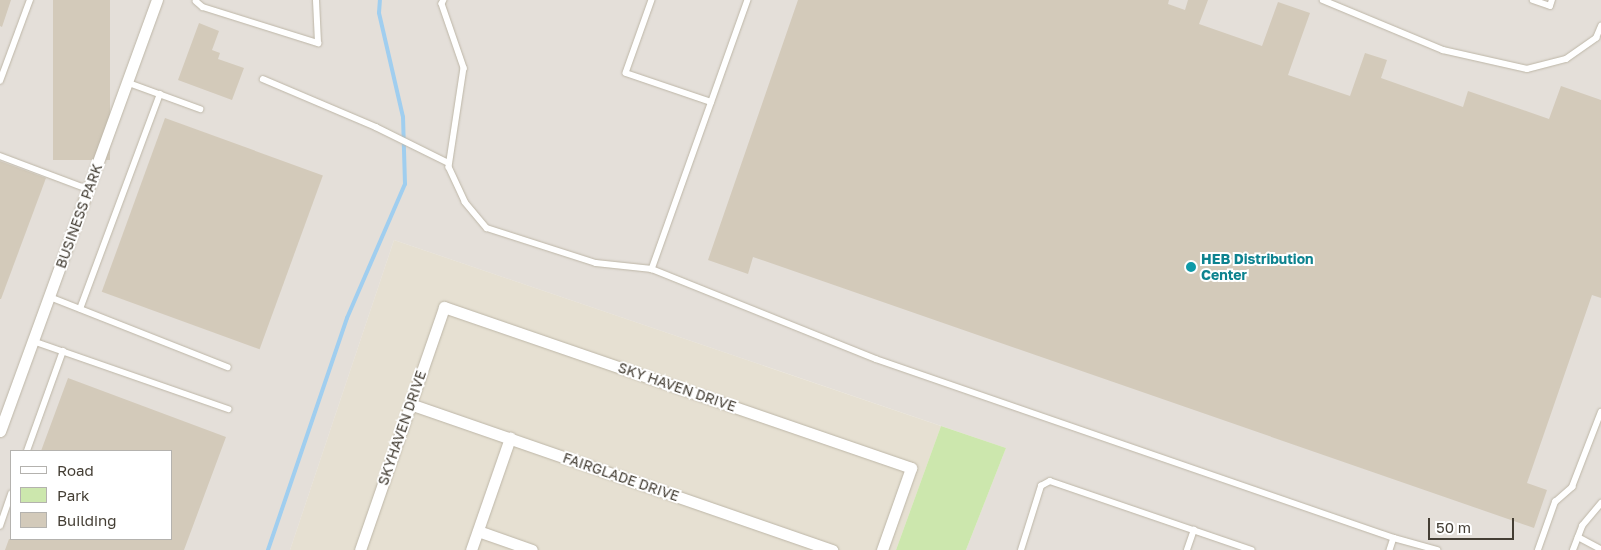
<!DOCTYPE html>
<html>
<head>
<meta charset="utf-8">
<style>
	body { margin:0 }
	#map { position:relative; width:1601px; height:550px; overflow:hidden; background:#f2eee4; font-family:"Golos Text",sans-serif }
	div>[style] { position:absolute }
	.residential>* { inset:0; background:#e6e0d2 }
	.industrial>* { inset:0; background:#e4dfd9 }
	.green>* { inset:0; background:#cce7ad }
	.stream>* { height:4px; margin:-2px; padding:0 2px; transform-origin:2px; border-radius:2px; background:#a0ceef }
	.building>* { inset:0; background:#d3caba; transform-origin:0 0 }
	.roads { filter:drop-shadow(0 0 1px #bdb6a7) drop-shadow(0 0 1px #bdb6a7) }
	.lane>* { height:5.5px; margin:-2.75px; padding:0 2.75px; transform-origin:2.75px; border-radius:2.75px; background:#fff }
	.street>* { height:11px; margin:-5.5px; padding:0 5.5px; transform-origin:5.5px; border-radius:5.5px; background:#fff }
	.dots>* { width:14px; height:14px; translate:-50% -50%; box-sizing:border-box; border:2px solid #fff; border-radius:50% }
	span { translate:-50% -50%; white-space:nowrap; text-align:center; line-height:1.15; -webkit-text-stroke:4px #fff; paint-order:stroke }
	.street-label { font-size:14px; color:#443e34 }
	.culture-label { font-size:14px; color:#0d838f; font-weight:700 }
	.left { translate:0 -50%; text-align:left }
	.legend { position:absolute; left:10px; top:450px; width:162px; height:90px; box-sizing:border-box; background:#fff; border:1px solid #b4b2ae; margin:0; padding:6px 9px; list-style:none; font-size:15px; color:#443e34 }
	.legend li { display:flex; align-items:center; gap:10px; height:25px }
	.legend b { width:25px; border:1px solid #b4b2ae }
	.scale { position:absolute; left:1428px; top:518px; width:86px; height:22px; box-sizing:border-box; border:2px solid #443e34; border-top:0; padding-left:6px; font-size:15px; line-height:18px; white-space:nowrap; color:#443e34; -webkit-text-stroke:4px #fff; paint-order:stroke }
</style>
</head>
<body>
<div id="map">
	<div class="residential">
		<i style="clip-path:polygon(394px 240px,941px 426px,896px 550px,290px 550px)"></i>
	</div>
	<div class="industrial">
		<i style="clip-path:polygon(evenodd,0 0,1601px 0,1601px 550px,966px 550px,1006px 448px,394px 240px,290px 550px,0 550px,0 0,11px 451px,171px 451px,171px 539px,11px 539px,11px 451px)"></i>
	</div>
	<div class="green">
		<i style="clip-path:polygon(941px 426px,1006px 448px,966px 550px,896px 550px)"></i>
	</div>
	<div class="stream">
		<i style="left:268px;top:550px;width:245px;rotate:-71.2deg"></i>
		<i style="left:347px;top:318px;width:146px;rotate:-66.6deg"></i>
		<i style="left:405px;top:184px;width:67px;rotate:-91.7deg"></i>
		<i style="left:403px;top:117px;width:107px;rotate:-103deg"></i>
		<i style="left:379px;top:13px;width:13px;rotate:-86deg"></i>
	</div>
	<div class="building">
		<i style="clip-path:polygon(0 0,11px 0,2px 27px,0 26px)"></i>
		<i style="left:53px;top:0;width:57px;height:160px"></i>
		<i style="clip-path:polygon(798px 0,1169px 0,1168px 4px,1185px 10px,1188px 0,1208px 0,1199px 24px,1262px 46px,1278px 2px,1310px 13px,1288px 75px,1350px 96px,1365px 53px,1387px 60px,1381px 78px,1463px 107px,1468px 91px,1549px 119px,1561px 86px,1601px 100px,1601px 298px,1592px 295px,1527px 483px,1547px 490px,1534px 528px,753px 257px,748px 274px,708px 260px)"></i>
		<i style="clip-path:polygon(199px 23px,219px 31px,212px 50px,220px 53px,218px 59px,244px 68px,232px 100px,178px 80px)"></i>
		<i style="left:165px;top:118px;width:168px;height:185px;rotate:20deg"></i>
		<i style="clip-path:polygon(0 161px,46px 178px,1px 299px,0 299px)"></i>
		<i style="clip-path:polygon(68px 378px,226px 437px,184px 550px,5px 550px,9px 539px,171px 539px,171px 451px,41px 451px)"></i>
	</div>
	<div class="roads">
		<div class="lane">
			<i style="left:444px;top:0;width:4px;rotate:117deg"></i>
			<i style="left:442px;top:4px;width:68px;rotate:71deg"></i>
			<i style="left:464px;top:68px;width:100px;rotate:98.6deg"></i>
			<i style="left:449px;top:167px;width:38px;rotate:65deg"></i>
			<i style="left:465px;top:202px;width:34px;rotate:50deg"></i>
			<i style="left:487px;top:228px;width:114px;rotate:17.8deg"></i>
			<i style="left:596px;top:263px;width:56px;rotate:6.1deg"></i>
			<i style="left:652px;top:0;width:77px;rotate:109.6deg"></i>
			<i style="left:626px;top:73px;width:90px;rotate:18.8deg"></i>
			<i style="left:748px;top:0;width:286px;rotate:109.6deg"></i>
			<i style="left:652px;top:269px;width:241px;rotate:21.9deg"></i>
			<i style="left:876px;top:359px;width:548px;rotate:19.06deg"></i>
			<i style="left:1394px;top:538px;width:13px;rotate:108deg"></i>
			<i style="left:1323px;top:0;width:130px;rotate:22.6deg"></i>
			<i style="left:1443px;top:50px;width:86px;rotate:12.7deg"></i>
			<i style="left:1527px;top:69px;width:40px;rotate:-14.4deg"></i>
			<i style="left:1566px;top:59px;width:37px;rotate:-35deg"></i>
			<i style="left:1596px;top:38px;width:13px;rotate:-67deg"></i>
			<i style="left:1533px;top:0;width:18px;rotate:19deg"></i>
			<i style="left:1550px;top:6px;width:6px;rotate:-72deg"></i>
			<i style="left:196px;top:1px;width:9px;rotate:41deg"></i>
			<i style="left:203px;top:7px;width:121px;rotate:17.4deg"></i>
			<i style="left:318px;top:43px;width:43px;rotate:-92.7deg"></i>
			<i style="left:263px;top:79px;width:123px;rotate:23deg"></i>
			<i style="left:376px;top:127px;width:81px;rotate:26.3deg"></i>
			<i style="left:0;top:81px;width:86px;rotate:-69.7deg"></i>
			<i style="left:129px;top:83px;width:76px;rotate:20.1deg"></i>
			<i style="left:0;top:156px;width:94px;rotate:20.6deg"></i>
			<i style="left:50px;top:297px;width:191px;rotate:21.5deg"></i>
			<i style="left:80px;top:309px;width:229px;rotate:-69.6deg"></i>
			<i style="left:33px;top:341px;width:207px;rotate:19.2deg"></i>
			<i style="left:27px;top:451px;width:106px;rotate:-70.2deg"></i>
			<i style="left:0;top:526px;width:34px;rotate:-71deg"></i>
			<i style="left:1578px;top:537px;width:26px;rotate:28deg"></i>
			<i style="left:1394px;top:538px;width:45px;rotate:15.6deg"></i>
			<i style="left:1021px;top:550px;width:67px;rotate:-72.6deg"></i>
			<i style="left:1041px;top:486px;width:10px;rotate:-29deg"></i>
			<i style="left:1050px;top:481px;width:213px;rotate:18.9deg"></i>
			<i style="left:1187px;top:550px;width:21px;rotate:-71deg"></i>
			<i style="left:1538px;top:550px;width:51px;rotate:-70.5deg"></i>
			<i style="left:1555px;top:502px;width:23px;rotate:-41deg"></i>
			<i style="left:1572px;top:487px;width:80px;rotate:-68.9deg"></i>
			<i style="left:1573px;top:550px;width:26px;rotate:-69deg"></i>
			<i style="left:1582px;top:526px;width:30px;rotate:-50deg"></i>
		</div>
		<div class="street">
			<i style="left:410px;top:404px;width:447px;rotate:19.1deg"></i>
			<i style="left:0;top:431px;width:459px;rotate:-70deg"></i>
			<i style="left:478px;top:531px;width:57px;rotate:19.4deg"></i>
			<i style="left:360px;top:550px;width:257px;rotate:-70.9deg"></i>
			<i style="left:444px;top:307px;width:494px;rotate:19deg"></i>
			<i style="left:911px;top:468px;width:87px;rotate:109.5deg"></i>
			<i style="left:471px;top:550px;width:119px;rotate:-70.8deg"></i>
		</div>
	</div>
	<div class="dots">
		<i style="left:1191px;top:267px;background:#0f9aa8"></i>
	</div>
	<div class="street-label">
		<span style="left:79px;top:216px;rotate:-70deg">BUSINESS PARK</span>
		<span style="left:677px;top:387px;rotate:19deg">SKY HAVEN DRIVE</span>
		<span style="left:402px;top:428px;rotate:-71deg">SKYHAVEN DRIVE</span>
		<span style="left:621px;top:477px;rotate:19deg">FAIRGLADE DRIVE</span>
	</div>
	<div class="culture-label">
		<span class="left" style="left:1201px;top:267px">HEB Distribution<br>Center</span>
	</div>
	<ul class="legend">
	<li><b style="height:6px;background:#fff"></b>Road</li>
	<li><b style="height:14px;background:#cce7ad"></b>Park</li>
	<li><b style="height:14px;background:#d3caba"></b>Building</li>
	</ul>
	<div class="scale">50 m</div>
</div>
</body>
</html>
